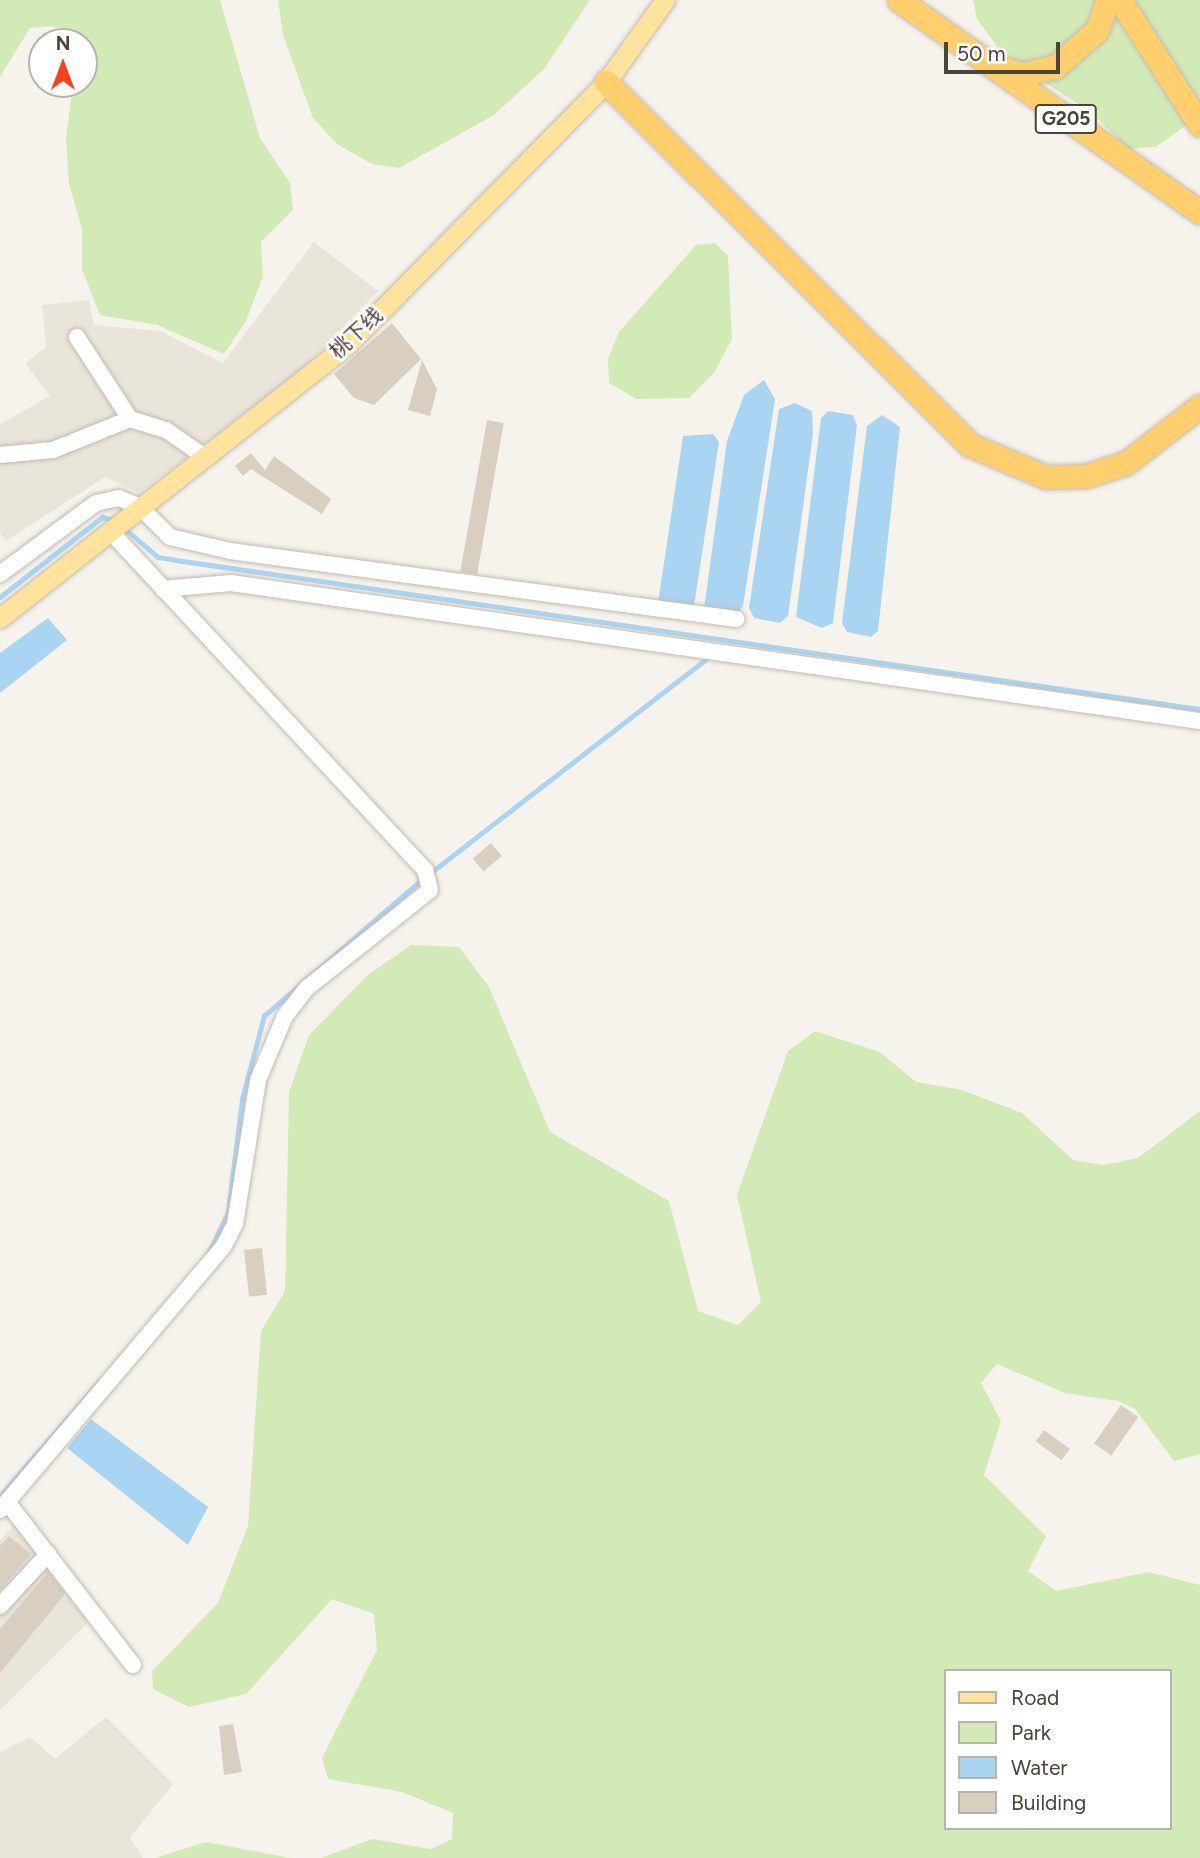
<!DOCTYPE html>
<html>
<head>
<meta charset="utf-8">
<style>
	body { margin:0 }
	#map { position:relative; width:1200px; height:1858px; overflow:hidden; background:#f6f3ec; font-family:Figtree,"Noto Sans SC",sans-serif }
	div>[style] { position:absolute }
	.residential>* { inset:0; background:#eae5da }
	.green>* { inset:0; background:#d2eab5 }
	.water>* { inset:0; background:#a9d4f2 }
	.stream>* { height:4.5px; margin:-2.25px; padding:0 2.25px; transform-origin:2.25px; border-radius:2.25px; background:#a9d4f2 }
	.building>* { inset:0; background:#d8cfc1; transform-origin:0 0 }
	.roads { filter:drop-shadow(0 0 2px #c2bbae) drop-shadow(0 0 2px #c2bbae) }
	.minor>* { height:16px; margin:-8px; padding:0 8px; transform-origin:8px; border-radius:8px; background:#fff }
	.major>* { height:19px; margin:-9.5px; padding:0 9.5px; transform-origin:9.5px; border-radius:9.5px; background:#ffe39c }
	.highway>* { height:23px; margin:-11.5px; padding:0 11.5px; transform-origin:11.5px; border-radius:11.5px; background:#ffcf6e }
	span { translate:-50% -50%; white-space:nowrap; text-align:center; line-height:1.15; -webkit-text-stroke:5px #fff; paint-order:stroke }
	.shield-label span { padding:2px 5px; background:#fff; border:2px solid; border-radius:5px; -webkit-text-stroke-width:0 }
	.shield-label { font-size:19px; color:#4b4439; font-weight:700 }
	.street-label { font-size:21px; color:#4b4439 }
	.legend { position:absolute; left:944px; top:1669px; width:228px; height:161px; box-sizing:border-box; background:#fff; border:2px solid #b7b4b0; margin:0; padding:9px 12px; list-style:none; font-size:21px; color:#4b4439 }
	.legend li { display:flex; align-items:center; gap:14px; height:35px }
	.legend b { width:35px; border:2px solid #b7b4b0 }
	.north { position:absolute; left:28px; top:28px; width:70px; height:70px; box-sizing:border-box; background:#fff; border:2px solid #b7b4b0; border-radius:50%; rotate:0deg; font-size:19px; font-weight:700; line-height:28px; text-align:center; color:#4b4439 }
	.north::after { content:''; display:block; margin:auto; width:24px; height:32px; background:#fc3f1d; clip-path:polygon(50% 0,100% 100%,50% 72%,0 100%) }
	.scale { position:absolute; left:944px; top:42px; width:116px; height:32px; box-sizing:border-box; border:4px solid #4b4439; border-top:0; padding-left:9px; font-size:21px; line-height:24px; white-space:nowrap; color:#4b4439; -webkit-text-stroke:5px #fff; paint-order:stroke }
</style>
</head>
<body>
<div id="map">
	<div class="residential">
		<i style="clip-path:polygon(314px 242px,378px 291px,303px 369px,139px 493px,105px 477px,6px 541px,0 533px,0 424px,50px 396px,25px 363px,46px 347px,42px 305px,89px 300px,94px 325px,160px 331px,223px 363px)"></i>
		<i style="clip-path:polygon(23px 1516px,92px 1618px,0 1710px,0 1540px)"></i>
		<i style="clip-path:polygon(106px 1717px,173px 1784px,130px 1838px,143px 1858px,0 1858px,0 1752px,30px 1737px,55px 1759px)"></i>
	</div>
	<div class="green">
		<i style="clip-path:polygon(0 0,220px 0,260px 138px,290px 183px,293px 210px,261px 242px,263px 276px,246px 321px,224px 354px,157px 325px,100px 315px,82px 269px,82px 229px,69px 184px,66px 138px,73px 84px,84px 84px,84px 42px,72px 42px,69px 32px,51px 26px,30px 28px,0 77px)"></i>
		<i style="clip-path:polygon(278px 0,590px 0,544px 69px,494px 115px,399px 168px,372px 164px,337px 144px,313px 118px,283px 35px)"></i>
		<i style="clip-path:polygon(973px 0,1200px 0,1200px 115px,1156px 147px,1128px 149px,1092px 113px,1004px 56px,977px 19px)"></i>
		<i style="clip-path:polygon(715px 243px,728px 256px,732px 339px,714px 373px,689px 398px,636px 399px,609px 383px,608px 359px,619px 332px,696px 245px)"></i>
		<i style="clip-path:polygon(evenodd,411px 945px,459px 947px,489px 987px,550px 1132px,669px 1201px,698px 1311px,738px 1325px,761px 1302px,737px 1195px,788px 1051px,815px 1031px,880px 1052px,916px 1082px,962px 1090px,1022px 1113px,1073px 1160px,1104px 1165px,1138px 1158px,1200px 1111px,1200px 1454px,1174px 1461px,1135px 1409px,1118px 1401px,1065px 1393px,997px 1364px,981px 1383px,1001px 1421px,984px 1475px,1046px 1536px,1028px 1571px,1056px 1591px,1149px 1572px,1200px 1585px,1200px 1858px,320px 1858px,373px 1839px,431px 1849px,452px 1839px,453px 1813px,402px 1792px,328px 1779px,322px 1758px,377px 1650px,374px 1614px,332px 1599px,246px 1694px,189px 1707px,153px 1689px,152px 1671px,218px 1603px,248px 1526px,261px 1331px,285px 1291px,289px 1092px,309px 1035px,368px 975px,411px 945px,946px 1671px,1170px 1671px,1170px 1828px,946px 1828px,946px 1671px)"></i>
		<i style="clip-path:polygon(206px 1842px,291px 1858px,155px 1858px)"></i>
	</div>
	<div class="water">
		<i style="clip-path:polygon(764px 380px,775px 399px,743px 606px,736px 615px,704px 609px,727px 441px,744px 395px)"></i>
		<i style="clip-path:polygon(795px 403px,812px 411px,813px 434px,788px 616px,780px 623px,754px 618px,749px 608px,779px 409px)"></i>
		<i style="clip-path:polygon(828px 411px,853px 415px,857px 425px,833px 623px,822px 628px,796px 617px,821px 418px)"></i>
		<i style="clip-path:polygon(882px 415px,900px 427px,878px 631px,871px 637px,847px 632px,842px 623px,867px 426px)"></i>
		<i style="clip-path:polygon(713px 434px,719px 442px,694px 606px,658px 603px,683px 436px)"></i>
		<i style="clip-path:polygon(48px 618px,67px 640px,0 693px,0 653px)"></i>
		<i style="clip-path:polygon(91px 1419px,208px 1507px,188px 1545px,67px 1448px)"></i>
	</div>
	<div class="stream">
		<i style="left:123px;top:527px;width:46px;rotate:40.6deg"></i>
		<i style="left:158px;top:557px;width:18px;rotate:9deg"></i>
		<i style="left:176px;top:560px;width:1035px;rotate:8.28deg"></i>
		<i style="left:0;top:597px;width:130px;rotate:-38.1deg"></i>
		<i style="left:102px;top:517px;width:12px;rotate:14deg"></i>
		<i style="left:429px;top:874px;width:356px;rotate:-37.8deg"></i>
		<i style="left:208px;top:1254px;width:47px;rotate:-64.5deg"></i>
		<i style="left:228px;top:1212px;width:114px;rotate:-82.9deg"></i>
		<i style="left:242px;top:1099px;width:86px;rotate:-75.2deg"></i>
		<i style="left:264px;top:1016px;width:209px;rotate:-40.9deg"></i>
		<i style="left:0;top:1496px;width:150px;rotate:-49.1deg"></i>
	</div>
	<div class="building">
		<i style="clip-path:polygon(392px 323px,421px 359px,374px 405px,354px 398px,334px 374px)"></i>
		<i style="clip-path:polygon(422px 360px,437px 389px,430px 416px,408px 410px)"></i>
		<i style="left:487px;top:420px;width:17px;height:154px;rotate:10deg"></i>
		<i style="clip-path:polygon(251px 453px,265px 470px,274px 456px,331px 499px,322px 514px,251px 469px,243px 476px,235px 466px)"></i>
		<i style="left:491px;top:843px;width:17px;height:24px;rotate:50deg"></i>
		<i style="left:262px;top:1248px;width:47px;height:18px;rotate:84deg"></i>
		<i style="left:1121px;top:1405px;width:21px;height:47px;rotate:35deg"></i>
		<i style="left:1044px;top:1430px;width:32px;height:14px;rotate:36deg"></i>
		<i style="clip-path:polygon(9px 1536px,31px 1554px,0 1590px,0 1546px)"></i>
		<i style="clip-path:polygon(48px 1572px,65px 1594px,0 1673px,0 1629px)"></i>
		<i style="clip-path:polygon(233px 1724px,242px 1772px,224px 1775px,219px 1726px)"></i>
	</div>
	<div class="roads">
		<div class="minor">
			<i style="left:77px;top:337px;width:98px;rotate:57.1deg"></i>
			<i style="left:0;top:455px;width:53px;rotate:-5.4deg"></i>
			<i style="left:53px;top:450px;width:83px;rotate:-21.9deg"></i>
			<i style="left:130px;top:419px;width:38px;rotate:17deg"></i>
			<i style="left:166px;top:430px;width:47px;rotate:34.7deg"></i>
			<i style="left:0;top:574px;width:119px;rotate:-36.5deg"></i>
			<i style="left:96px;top:503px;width:24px;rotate:-12deg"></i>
			<i style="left:119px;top:498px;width:23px;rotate:23deg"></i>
			<i style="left:140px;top:507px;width:42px;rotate:45deg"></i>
			<i style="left:170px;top:537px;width:62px;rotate:13.1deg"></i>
			<i style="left:230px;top:551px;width:511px;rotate:7.65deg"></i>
			<i style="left:163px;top:589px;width:68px;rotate:-5deg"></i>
			<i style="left:231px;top:583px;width:979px;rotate:8.11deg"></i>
			<i style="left:7px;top:1502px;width:206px;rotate:52.3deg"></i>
			<i style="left:0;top:1510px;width:345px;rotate:-49.7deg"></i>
			<i style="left:223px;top:1247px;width:26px;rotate:-62deg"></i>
			<i style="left:235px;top:1224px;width:146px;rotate:-80.9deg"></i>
			<i style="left:258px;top:1080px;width:69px;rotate:-67.1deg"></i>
			<i style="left:285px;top:1016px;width:36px;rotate:-52deg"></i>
			<i style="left:307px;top:988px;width:157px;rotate:-38.5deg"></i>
			<i style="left:430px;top:890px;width:21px;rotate:-104deg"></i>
			<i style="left:425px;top:870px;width:463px;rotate:-132.9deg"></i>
			<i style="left:0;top:1606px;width:71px;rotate:-47.3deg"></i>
		</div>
		<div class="major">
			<i style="left:0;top:618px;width:443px;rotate:-38.2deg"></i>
			<i style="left:348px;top:344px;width:368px;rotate:-45.4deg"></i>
			<i style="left:606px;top:82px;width:101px;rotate:-54.3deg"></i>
		</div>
		<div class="highway">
			<i style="left:899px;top:0;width:368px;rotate:35.2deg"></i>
			<i style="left:1120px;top:0;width:148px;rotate:57.4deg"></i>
			<i style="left:997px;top:67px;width:28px;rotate:15deg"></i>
			<i style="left:1024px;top:74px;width:32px;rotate:-13deg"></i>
			<i style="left:1055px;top:67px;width:56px;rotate:-41.4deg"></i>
			<i style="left:1097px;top:30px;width:32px;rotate:-70deg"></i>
			<i style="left:606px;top:82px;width:514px;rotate:44.92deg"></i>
			<i style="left:970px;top:445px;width:82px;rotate:22.8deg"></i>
			<i style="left:1046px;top:477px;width:40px;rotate:-1.4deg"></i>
			<i style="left:1086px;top:476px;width:42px;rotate:-18deg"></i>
			<i style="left:1126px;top:463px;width:93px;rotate:-37.6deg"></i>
		</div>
	</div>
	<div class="shield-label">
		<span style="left:1066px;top:119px">G205</span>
	</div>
	<div class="street-label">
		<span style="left:356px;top:333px;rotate:-43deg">桃下线</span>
	</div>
	<ul class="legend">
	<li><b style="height:9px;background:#ffe39c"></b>Road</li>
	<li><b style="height:19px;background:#d2eab5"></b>Park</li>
	<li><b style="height:19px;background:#a9d4f2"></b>Water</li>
	<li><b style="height:19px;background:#d8cfc1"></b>Building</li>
	</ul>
	<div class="north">N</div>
	<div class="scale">50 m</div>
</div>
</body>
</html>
